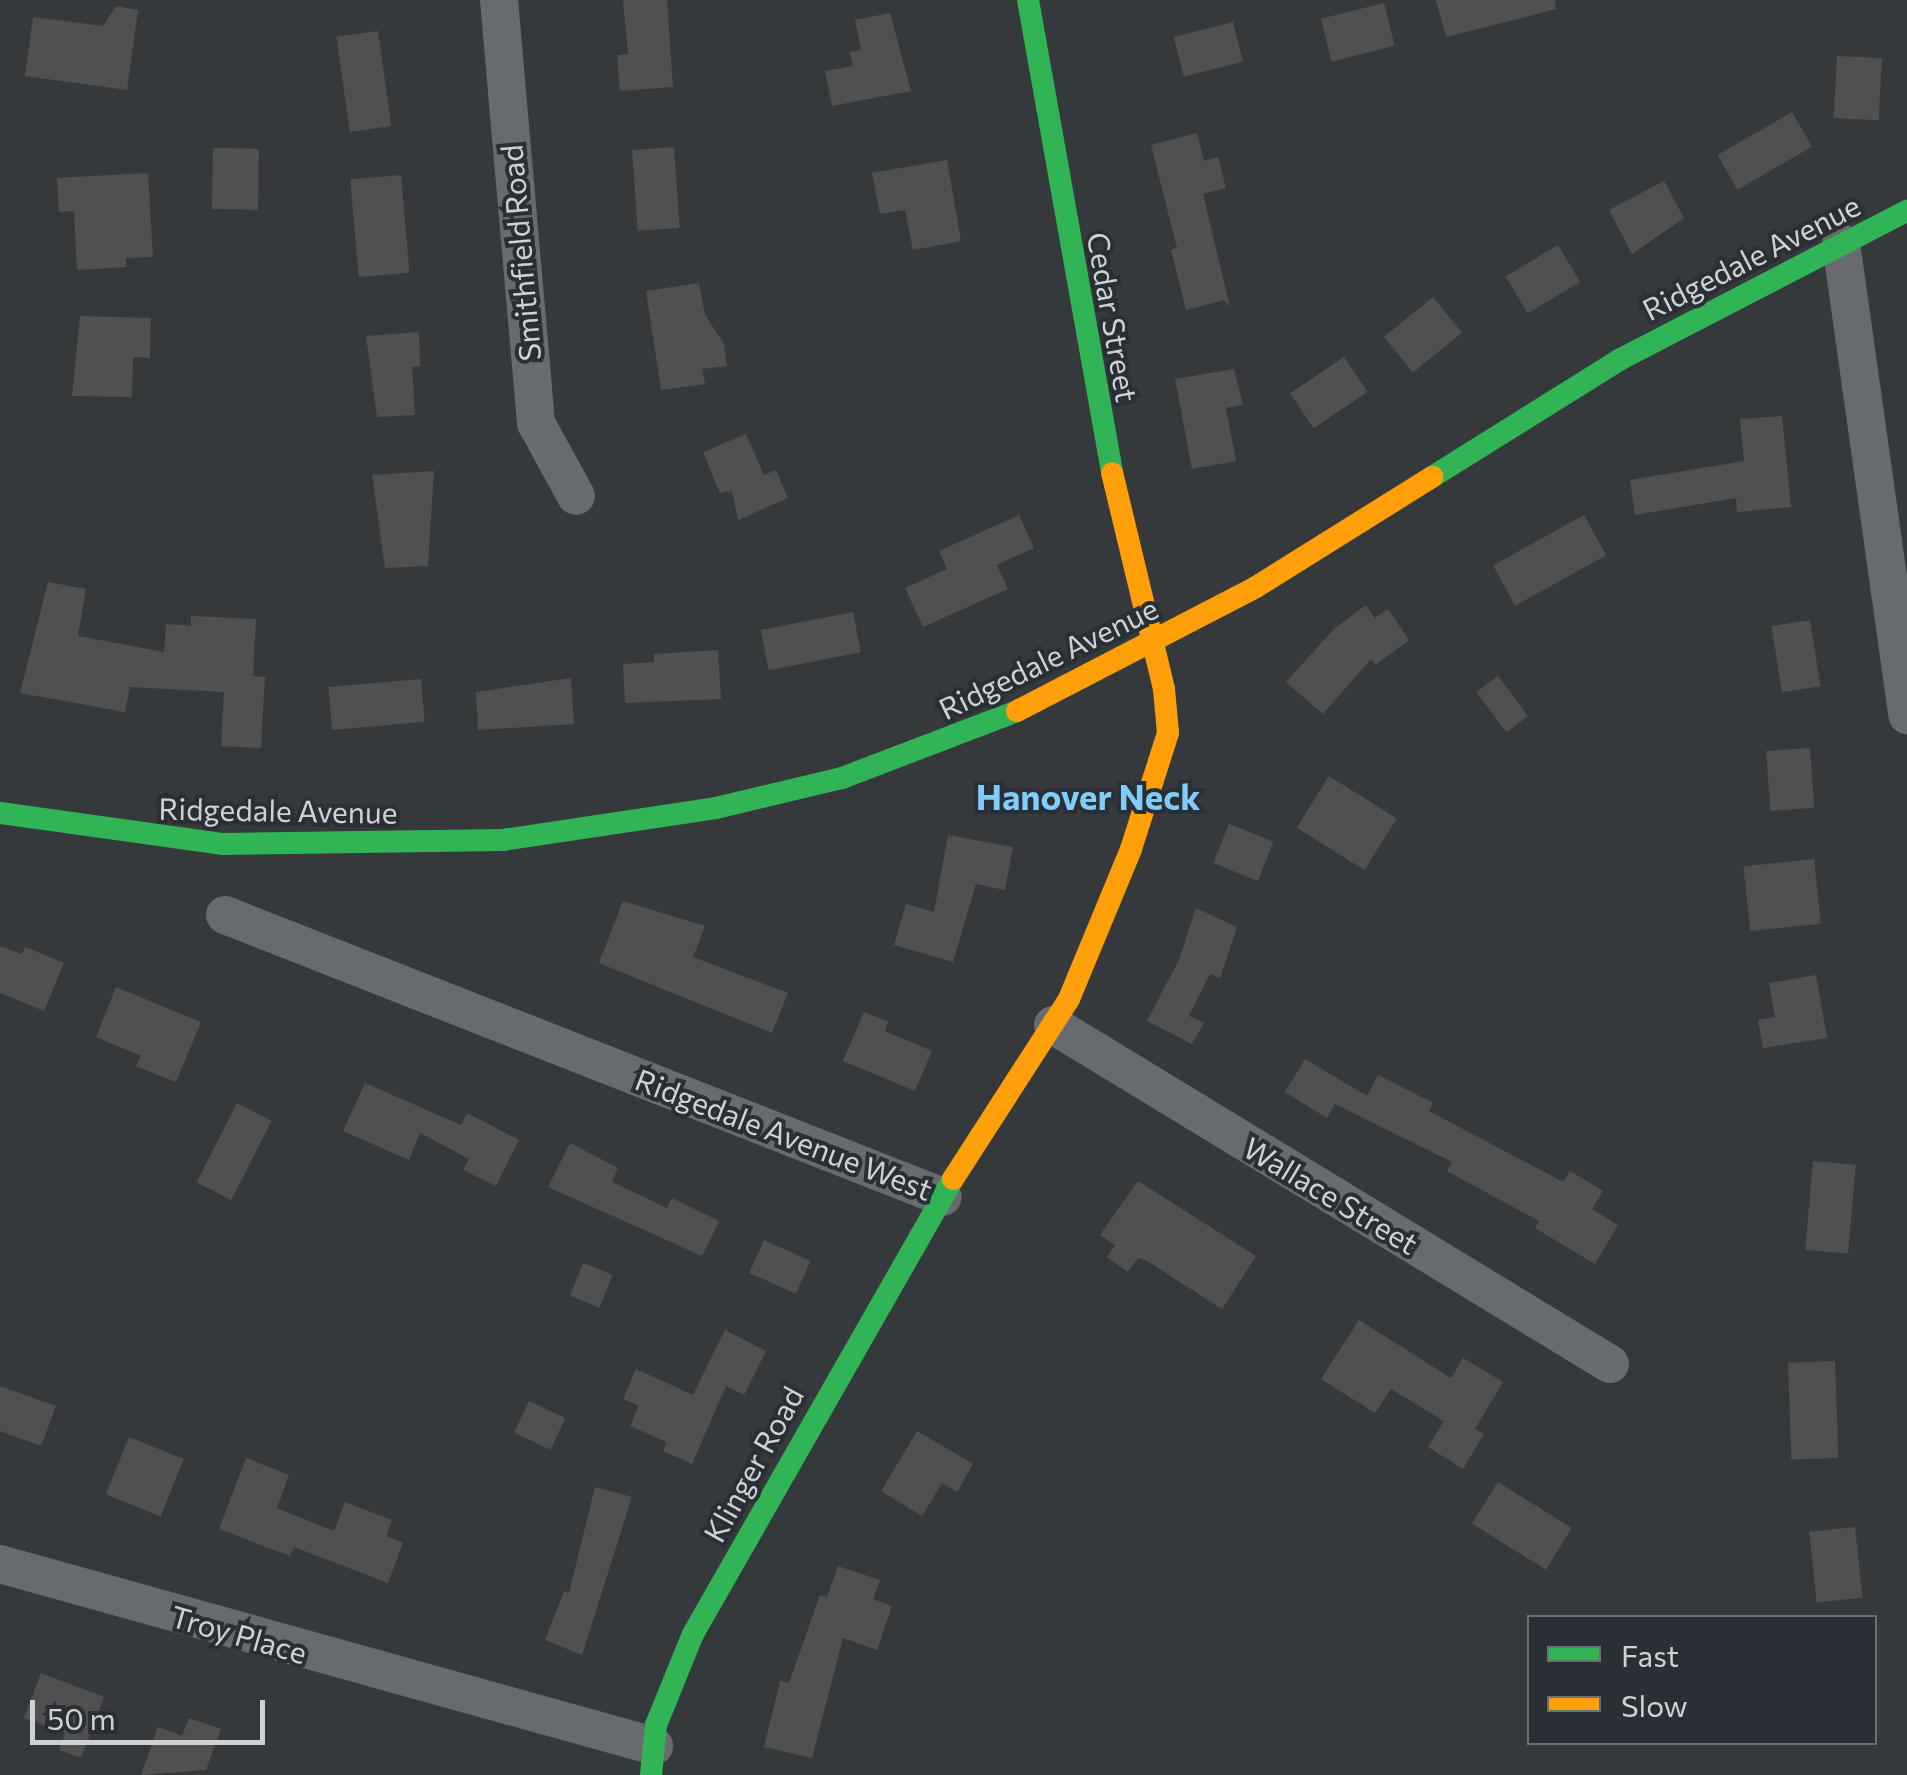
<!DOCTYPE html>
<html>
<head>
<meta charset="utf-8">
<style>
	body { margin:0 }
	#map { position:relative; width:1907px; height:1775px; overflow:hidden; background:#36393b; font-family:Commissioner,sans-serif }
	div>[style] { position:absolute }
	.building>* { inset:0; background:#505051; transform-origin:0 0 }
	.street>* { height:38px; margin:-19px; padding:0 19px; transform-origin:19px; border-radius:19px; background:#686b6d }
	.fast>* { height:22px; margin:-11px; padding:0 11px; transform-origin:11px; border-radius:11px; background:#30b455 }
	.slow>* { height:22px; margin:-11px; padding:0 11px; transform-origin:11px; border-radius:11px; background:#ff9f0a }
	span { translate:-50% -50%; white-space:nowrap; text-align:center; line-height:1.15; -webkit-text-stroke:8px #292f34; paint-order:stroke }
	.street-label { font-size:30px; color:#ced2d5 }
	.quarter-label { font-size:35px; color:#80ccfb; font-weight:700 }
	.legend { position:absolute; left:1527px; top:1615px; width:350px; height:130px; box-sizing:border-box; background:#292f34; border:2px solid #6b7074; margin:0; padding:12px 18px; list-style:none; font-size:30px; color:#ced2d5 }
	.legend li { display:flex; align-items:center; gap:20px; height:50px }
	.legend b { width:50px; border:2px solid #6b7074 }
	.scale { position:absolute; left:30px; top:1700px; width:235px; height:45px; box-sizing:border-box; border:5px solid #ced2d5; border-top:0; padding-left:12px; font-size:30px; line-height:35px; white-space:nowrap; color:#ced2d5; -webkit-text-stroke:8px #292f34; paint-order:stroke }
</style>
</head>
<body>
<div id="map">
	<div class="building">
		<i style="clip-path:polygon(623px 0,667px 0,673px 87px,620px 91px,617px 55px,628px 54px)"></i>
		<i style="clip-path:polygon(1436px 0,1555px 0,1556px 9px,1446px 37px)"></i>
		<i style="left:1384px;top:3px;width:44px;height:65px;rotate:76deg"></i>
		<i style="clip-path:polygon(116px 6px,138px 10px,127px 90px,25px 76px,33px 17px,103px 26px)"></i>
		<i style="clip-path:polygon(890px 13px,911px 91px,832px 106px,825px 71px,853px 66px,850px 52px,861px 50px,855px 20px)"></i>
		<i style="left:1233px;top:22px;width:41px;height:61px;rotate:76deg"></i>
		<i style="left:378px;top:31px;width:96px;height:42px;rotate:82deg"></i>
		<i style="left:1837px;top:56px;width:45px;height:62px;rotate:3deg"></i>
		<i style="left:1792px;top:112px;width:40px;height:86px;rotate:60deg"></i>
		<i style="clip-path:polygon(1197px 133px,1204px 161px,1218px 157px,1226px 188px,1203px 194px,1230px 307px,1224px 300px,1186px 310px,1171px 250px,1177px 248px,1151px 145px)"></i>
		<i style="left:674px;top:147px;width:81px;height:42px;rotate:86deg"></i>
		<i style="left:213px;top:148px;width:46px;height:61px;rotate:1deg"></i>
		<i style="clip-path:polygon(947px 160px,961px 241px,913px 250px,905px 210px,880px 214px,872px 173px)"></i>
		<i style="clip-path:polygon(148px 173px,153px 257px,126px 258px,126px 267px,77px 270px,74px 211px,59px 212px,57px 178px)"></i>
		<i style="left:401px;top:175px;width:98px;height:51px;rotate:85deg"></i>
		<i style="clip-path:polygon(1664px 181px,1684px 218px,1632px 254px,1609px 210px)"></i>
		<i style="left:1558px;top:245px;width:43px;height:61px;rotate:59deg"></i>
		<i style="clip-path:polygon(699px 283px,705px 315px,724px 344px,727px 366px,702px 369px,705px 384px,661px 390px,646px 291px)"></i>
		<i style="left:1433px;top:297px;width:46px;height:63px;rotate:51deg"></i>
		<i style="clip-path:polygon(80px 316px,151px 318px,150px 358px,133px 357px,132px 397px,72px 396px)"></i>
		<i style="clip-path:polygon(419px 332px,420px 366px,412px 367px,415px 415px,377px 417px,366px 336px)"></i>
		<i style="left:1344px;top:357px;width:42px;height:65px;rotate:56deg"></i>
		<i style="clip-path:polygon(1234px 369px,1243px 405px,1226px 408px,1236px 461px,1192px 469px,1175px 379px)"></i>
		<i style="clip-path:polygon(1782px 416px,1791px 507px,1737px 512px,1736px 498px,1635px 515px,1630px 480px,1744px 461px,1740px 419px)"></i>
		<i style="clip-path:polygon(746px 434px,764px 475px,776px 470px,788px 498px,738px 520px,732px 491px,720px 493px,703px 452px)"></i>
		<i style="clip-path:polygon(434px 471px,428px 566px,385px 568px,372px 475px)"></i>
		<i style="clip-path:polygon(1019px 515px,1034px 548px,997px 565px,1008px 589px,923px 627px,905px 588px,947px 569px,939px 551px)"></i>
		<i style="left:1584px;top:515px;width:46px;height:104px;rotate:61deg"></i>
		<i style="clip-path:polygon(48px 582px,86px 589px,78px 636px,164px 652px,166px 624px,191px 626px,191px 616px,256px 619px,253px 676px,265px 677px,261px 748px,221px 746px,224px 692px,130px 687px,125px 712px,20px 693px)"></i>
		<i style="clip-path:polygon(1366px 605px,1375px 618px,1388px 609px,1409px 640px,1375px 665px,1371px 659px,1323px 714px,1286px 682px,1333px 630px)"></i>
		<i style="left:853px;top:612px;width:41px;height:94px;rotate:79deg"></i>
		<i style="left:1810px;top:620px;width:67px;height:39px;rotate:81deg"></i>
		<i style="clip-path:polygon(718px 650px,721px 699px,625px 703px,623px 664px,654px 662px,654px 654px)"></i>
		<i style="left:1498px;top:676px;width:50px;height:27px;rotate:53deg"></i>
		<i style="clip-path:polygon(571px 678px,574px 724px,478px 730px,476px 692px)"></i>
		<i style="left:421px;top:679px;width:43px;height:93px;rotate:85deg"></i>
		<i style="left:1810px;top:748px;width:60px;height:44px;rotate:86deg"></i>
		<i style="left:1329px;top:776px;width:80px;height:61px;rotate:32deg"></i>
		<i style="left:1229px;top:824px;width:48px;height:42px;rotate:22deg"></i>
		<i style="clip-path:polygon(948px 835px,1013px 847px,1005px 890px,976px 884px,953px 962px,894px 945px,906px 904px,934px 912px)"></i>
		<i style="left:1814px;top:859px;width:65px;height:71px;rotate:84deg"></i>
		<i style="clip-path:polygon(623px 901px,705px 926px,693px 957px,788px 993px,772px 1033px,599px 963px)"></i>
		<i style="clip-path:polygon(1196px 908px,1237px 927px,1220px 978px,1210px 974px,1189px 1016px,1204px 1023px,1192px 1044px,1147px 1021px,1179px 960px)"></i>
		<i style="clip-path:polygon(0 946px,22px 954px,25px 947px,64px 963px,44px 1011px,0 993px)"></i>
		<i style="clip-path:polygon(1816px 975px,1827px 1038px,1763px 1048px,1758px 1020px,1775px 1017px,1769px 983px)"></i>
		<i style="clip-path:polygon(116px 987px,201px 1022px,176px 1082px,136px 1066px,141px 1056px,96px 1037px)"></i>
		<i style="clip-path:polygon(864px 1012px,888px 1022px,885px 1031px,932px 1051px,915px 1091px,843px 1061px)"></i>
		<i style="clip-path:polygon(1305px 1059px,1367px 1096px,1378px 1075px,1433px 1103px,1429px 1111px,1563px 1182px,1570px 1171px,1603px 1191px,1592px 1209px,1618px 1225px,1595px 1264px,1535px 1228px,1539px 1221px,1447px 1171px,1452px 1162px,1335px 1104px,1327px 1118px,1285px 1092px)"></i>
		<i style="clip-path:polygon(365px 1083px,461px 1125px,467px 1113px,519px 1140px,496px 1186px,463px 1170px,469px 1159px,420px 1133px,409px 1160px,343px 1131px)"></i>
		<i style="left:237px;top:1103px;width:39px;height:89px;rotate:27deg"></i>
		<i style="clip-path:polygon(570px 1143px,618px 1168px,612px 1182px,667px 1208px,672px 1198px,719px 1221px,702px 1256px,548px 1187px)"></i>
		<i style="left:1813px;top:1161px;width:43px;height:89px;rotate:5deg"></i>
		<i style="clip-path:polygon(1138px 1181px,1256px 1256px,1222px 1309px,1147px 1261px,1138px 1258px,1128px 1272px,1107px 1257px,1115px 1245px,1100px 1235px)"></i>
		<i style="left:764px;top:1240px;width:51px;height:36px;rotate:24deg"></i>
		<i style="left:583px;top:1263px;width:32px;height:35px;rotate:22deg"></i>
		<i style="clip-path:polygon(1359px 1320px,1451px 1378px,1463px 1358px,1503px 1382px,1475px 1429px,1484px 1434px,1463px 1469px,1428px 1447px,1444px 1421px,1391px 1389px,1375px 1413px,1321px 1379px)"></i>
		<i style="clip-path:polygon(725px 1330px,766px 1351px,744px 1395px,726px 1386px,692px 1464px,663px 1451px,667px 1442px,630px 1426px,639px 1406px,623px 1399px,636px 1369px,693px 1395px)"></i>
		<i style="left:1835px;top:1361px;width:97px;height:47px;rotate:88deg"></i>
		<i style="clip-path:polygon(0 1386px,56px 1406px,41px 1446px,0 1431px)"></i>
		<i style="left:529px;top:1401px;width:40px;height:35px;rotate:25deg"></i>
		<i style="clip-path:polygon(917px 1431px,973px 1464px,957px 1492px,942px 1483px,922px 1516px,881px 1491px)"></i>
		<i style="left:129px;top:1437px;width:59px;height:62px;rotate:22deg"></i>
		<i style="clip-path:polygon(246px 1458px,289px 1475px,277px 1508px,334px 1531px,345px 1502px,392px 1520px,386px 1536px,403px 1543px,388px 1583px,294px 1547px,290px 1556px,219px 1529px)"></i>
		<i style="left:1498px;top:1482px;width:87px;height:49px;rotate:32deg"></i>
		<i style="clip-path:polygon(595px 1487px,632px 1497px,582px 1655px,545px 1640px,564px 1591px,569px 1593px)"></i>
		<i style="left:1855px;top:1527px;width:71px;height:46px;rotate:84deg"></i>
		<i style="clip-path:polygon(838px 1566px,880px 1580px,873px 1599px,892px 1606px,877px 1650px,843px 1638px,812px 1758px,764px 1747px,780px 1681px,789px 1683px,820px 1595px,827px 1597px)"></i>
		<i style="clip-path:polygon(41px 1673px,104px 1697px,81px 1758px,59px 1750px,65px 1733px,24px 1718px)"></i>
		<i style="clip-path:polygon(189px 1718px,221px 1729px,206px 1770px,141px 1775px,158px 1727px,182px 1736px)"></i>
	</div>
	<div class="street">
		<i style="left:499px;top:0;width:425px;rotate:85deg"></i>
		<i style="left:536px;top:423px;width:83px;rotate:61.3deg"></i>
		<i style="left:1841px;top:243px;width:477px;rotate:82deg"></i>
		<i style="left:225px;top:915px;width:771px;rotate:21.44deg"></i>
		<i style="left:1053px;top:1025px;width:652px;rotate:31.33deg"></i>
		<i style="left:0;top:1564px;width:679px;rotate:15.55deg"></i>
	</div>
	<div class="fast">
		<i style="left:1028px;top:0;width:480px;rotate:79.9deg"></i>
		<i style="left:1432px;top:477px;width:221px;rotate:-32deg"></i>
		<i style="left:1619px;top:360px;width:324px;rotate:-27.4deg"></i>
		<i style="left:0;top:813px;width:224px;rotate:7.9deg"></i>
		<i style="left:222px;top:844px;width:281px;rotate:-0.8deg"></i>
		<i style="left:503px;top:840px;width:215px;rotate:-8.5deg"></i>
		<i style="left:716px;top:808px;width:130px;rotate:-13.4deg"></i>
		<i style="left:842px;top:778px;width:187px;rotate:-20.9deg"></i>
		<i style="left:651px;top:1775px;width:50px;rotate:-84.3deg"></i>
		<i style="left:656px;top:1725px;width:98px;rotate:-67.9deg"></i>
		<i style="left:693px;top:1634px;width:524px;rotate:-60.26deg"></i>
	</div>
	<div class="slow">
		<i style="left:1017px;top:711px;width:269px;rotate:-27.4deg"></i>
		<i style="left:1256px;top:587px;width:208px;rotate:-32deg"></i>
		<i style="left:953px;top:1179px;width:214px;rotate:-57.2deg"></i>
		<i style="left:1069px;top:999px;width:162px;rotate:-67.5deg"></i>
		<i style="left:1131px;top:849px;width:122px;rotate:-72.3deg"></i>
		<i style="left:1168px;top:733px;width:44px;rotate:-95.2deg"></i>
		<i style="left:1164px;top:689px;width:222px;rotate:-103.5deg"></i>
	</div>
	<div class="street-label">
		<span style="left:520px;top:253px;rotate:-95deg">Smithfield Road</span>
		<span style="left:1751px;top:257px;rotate:-27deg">Ridgedale Avenue</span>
		<span style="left:1113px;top:317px;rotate:80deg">Cedar Street</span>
		<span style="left:1048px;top:658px;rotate:-26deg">Ridgedale Avenue</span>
		<span style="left:278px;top:810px;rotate:1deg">Ridgedale Avenue</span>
		<span style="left:784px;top:1134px;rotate:21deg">Ridgedale Avenue West</span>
		<span style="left:1331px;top:1195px;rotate:31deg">Wallace Street</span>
		<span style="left:753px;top:1464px;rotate:-61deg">Klinger Road</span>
		<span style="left:239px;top:1634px;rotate:16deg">Troy Place</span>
	</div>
	<div class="quarter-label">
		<span style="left:1088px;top:796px">Hanover Neck</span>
	</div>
	<ul class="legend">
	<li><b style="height:12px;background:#30b455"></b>Fast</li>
	<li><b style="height:12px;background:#ff9f0a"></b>Slow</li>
	</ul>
	<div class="scale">50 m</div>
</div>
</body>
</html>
